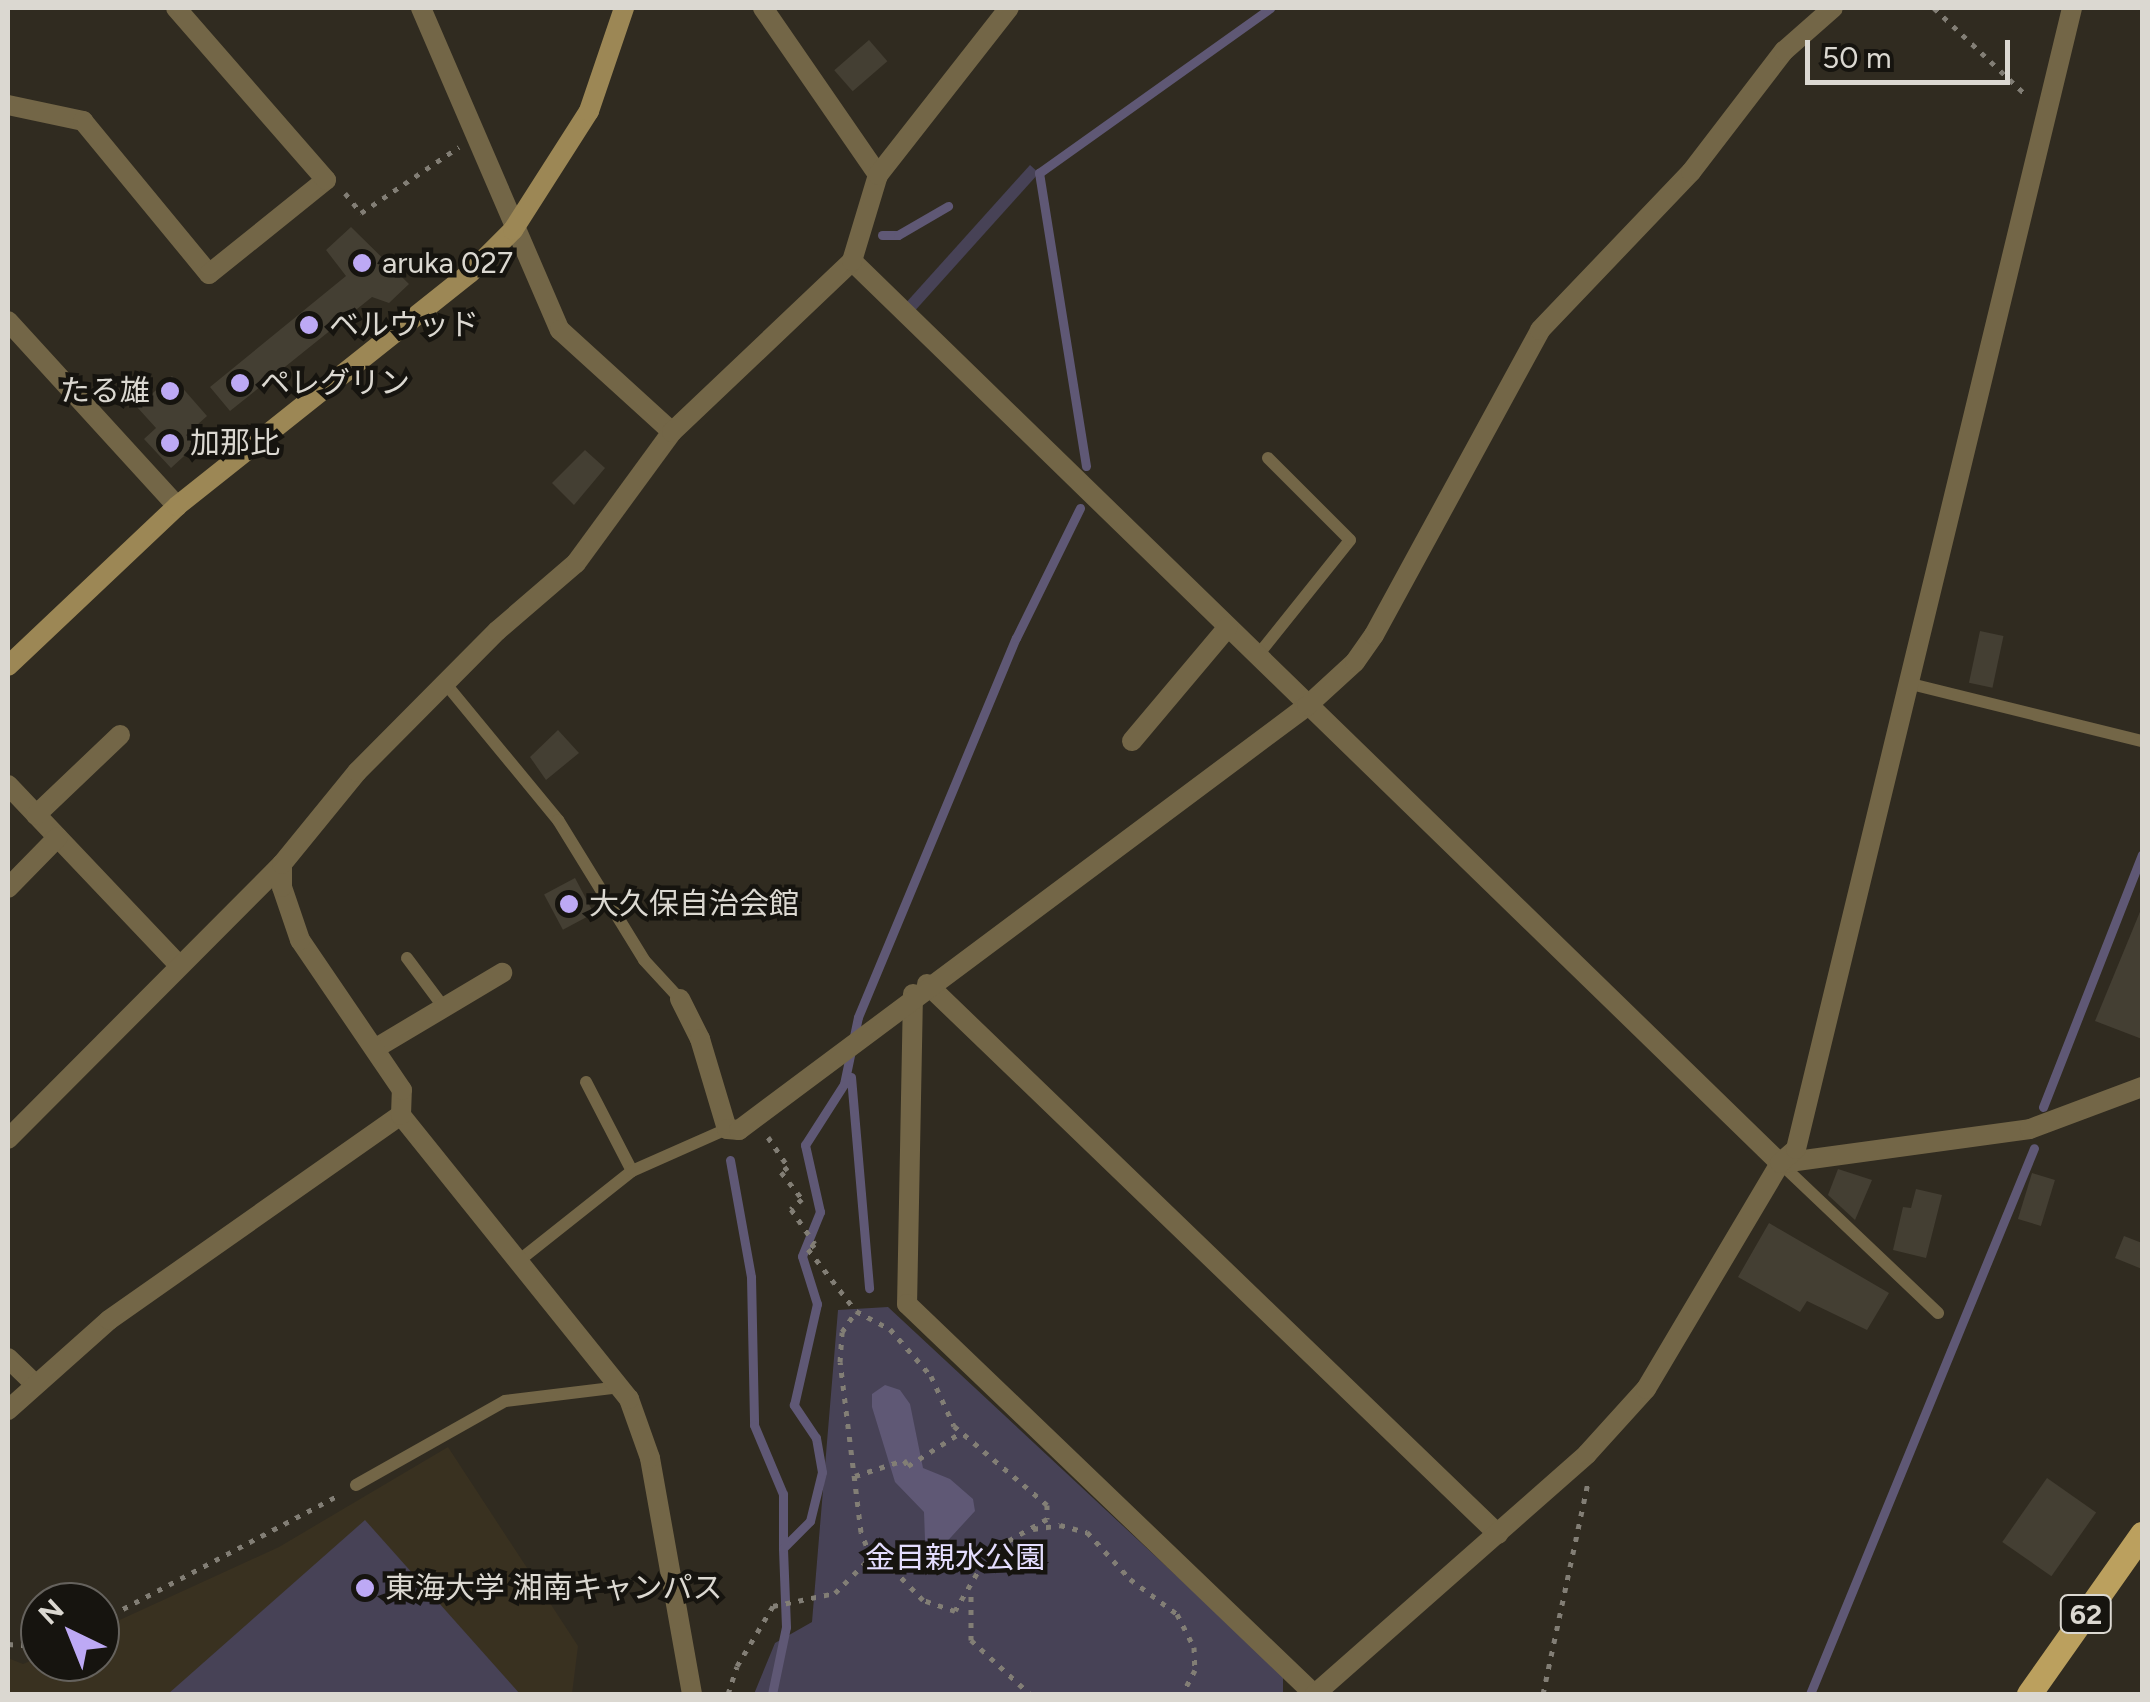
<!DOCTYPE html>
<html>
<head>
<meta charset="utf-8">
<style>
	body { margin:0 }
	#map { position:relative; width:2150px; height:1702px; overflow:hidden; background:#302b20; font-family:Figtree,"Noto Sans JP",sans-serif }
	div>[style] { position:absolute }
	.built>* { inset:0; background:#393120 }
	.green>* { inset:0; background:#474256; transform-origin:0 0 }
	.water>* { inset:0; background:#5f5875 }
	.stream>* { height:9px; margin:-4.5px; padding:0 4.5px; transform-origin:4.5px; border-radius:4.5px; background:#5f5875 }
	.building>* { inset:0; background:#443f33; transform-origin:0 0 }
	.path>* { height:5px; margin-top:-2.5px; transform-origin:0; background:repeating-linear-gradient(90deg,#827e75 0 5px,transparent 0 13px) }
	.lane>* { height:12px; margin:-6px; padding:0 6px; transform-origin:6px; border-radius:6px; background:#736647 }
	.street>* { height:20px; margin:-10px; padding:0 10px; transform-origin:10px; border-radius:10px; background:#736647 }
	.secondary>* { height:20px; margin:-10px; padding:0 10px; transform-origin:10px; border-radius:10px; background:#9c8755 }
	.primary>* { height:25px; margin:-12.5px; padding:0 12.5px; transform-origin:12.5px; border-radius:12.5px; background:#bba05e }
	.dots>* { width:28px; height:28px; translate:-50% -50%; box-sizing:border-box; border:5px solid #16140f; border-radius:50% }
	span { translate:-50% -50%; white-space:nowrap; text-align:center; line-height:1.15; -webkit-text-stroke:9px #16140f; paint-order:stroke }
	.shield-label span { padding:2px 8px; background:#16140f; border:2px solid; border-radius:8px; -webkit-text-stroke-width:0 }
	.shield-label { font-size:28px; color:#dbd8d1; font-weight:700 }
	.poi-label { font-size:30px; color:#dbd8d1 }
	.left { translate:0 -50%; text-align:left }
	.right { translate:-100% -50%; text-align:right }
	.park-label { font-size:30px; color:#e4ddfe }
	.frame { position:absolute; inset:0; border:10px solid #dbd8d1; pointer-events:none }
	.north { position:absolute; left:20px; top:1582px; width:100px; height:100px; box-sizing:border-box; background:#16140f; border:2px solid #65625d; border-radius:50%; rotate:317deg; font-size:28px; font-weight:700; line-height:40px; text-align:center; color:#dbd8d1 }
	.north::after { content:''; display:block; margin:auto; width:35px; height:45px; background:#bda9f5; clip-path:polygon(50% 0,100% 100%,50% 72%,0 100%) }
	.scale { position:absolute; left:1805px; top:40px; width:205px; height:45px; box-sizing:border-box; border:5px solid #dbd8d1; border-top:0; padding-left:12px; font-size:30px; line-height:35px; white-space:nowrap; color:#dbd8d1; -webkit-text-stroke:8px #16140f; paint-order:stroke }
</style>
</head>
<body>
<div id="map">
	<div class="built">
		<i style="clip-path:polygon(448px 1447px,578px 1646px,572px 1694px,8px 1694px,8px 1658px,23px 1664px,40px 1657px,40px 1662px,100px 1662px,100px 1629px,279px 1547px)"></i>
	</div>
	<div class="green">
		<i style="left:1030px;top:165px;width:12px;height:189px;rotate:42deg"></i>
		<i style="clip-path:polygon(888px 1307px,1283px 1675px,1283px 1694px,754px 1694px,775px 1643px,812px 1622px,838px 1310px)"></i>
		<i style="clip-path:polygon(365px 1520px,520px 1694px,168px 1694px)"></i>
	</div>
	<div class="water">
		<i style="clip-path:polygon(885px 1385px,900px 1390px,910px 1404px,923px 1468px,950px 1479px,973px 1499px,975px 1511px,941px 1548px,925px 1540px,924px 1512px,895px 1482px,872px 1407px,872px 1394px)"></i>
	</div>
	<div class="stream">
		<i style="left:882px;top:235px;width:16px"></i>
		<i style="left:898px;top:235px;width:58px;rotate:-30.1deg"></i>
		<i style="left:1086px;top:466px;width:297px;rotate:-99.1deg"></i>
		<i style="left:1039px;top:173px;width:284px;rotate:-35.5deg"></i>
		<i style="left:851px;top:1077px;width:212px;rotate:85.1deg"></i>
		<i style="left:2043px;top:1107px;width:271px;rotate:-68.6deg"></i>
		<i style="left:730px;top:1160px;width:119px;rotate:79.8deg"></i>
		<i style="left:751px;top:1277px;width:148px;rotate:88.8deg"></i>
		<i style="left:754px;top:1425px;width:75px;rotate:67.2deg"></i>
		<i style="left:783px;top:1494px;width:54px;rotate:90deg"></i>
		<i style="left:772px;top:1694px;width:68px;rotate:-78.2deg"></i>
		<i style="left:786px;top:1627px;width:79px;rotate:-92.2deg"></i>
		<i style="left:783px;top:1548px;width:38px;rotate:-45deg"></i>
		<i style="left:810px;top:1521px;width:50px;rotate:-76.2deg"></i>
		<i style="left:822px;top:1472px;width:35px;rotate:-100deg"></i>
		<i style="left:816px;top:1438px;width:40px;rotate:-124deg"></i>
		<i style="left:794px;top:1405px;width:104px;rotate:-77.2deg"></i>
		<i style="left:817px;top:1304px;width:50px;rotate:-107.4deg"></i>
		<i style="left:802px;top:1256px;width:48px;rotate:-67.8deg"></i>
		<i style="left:820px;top:1212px;width:69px;rotate:-102.6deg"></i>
		<i style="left:805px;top:1145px;width:72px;rotate:-57.4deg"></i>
		<i style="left:844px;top:1084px;width:68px;rotate:-78.2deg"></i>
		<i style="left:858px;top:1017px;width:411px;rotate:-67.4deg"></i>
		<i style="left:1016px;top:638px;width:145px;rotate:-63.8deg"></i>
		<i style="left:1810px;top:1694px;width:590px;rotate:-67.69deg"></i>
	</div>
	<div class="building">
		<i style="left:869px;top:40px;width:28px;height:46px;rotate:49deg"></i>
		<i style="clip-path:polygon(351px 227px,409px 284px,389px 303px,372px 297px,230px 411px,210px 387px,346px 276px,326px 250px)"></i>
		<i style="clip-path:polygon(172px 376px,207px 416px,186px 435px,195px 446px,171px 468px,144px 439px,156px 428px,137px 407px)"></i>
		<i style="clip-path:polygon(585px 450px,605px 468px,574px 505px,552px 483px)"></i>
		<i style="left:1980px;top:631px;width:24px;height:53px;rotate:12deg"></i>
		<i style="clip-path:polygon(558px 730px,579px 753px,546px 780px,530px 757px)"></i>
		<i style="left:575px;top:878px;width:40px;height:35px;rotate:62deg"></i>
		<i style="clip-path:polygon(2142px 907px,2142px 1039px,2095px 1021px)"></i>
		<i style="clip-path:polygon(1838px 1169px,1872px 1180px,1855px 1220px,1828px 1195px)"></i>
		<i style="left:2032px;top:1173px;width:24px;height:48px;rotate:17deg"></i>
		<i style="clip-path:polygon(1916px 1189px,1942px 1195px,1926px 1258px,1893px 1250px,1903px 1207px,1911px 1208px)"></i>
		<i style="clip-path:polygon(1769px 1223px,1889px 1293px,1867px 1330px,1807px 1301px,1800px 1312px,1738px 1277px)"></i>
		<i style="clip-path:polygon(2124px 1236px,2142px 1243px,2142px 1269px,2115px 1258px)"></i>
		<i style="left:2047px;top:1478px;width:60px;height:78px;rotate:35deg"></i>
	</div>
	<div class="path">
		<i style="left:1934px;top:8px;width:127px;rotate:43.4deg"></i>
		<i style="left:345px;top:193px;width:26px;rotate:51deg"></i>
		<i style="left:361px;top:213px;width:118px;rotate:-34deg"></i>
		<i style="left:768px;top:1137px;width:36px;rotate:56deg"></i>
		<i style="left:788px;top:1167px;width:9px;rotate:144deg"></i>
		<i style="left:781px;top:1172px;width:34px;rotate:52deg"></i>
		<i style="left:802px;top:1199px;width:15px;rotate:138deg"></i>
		<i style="left:791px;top:1209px;width:42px;rotate:55.6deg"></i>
		<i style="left:815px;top:1244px;width:9px;rotate:144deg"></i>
		<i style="left:808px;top:1249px;width:78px;rotate:52.3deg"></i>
		<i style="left:855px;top:1476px;width:52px;rotate:-18.1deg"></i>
		<i style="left:904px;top:1460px;width:7px;rotate:56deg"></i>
		<i style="left:908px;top:1466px;width:62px;rotate:-32.4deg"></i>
		<i style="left:1033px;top:1529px;width:27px;rotate:-8deg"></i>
		<i style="left:1060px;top:1525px;width:28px;rotate:15deg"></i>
		<i style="left:1087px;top:1532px;width:64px;rotate:47.5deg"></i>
		<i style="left:1130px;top:1579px;width:59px;rotate:36.7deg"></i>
		<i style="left:1177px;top:1614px;width:37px;rotate:63deg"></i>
		<i style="left:1194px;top:1647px;width:23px;rotate:88deg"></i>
		<i style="left:1195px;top:1670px;width:27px;rotate:118deg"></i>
		<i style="left:971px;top:1596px;width:44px;rotate:90deg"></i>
		<i style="left:971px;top:1640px;width:80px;rotate:42.5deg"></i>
		<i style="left:100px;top:1621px;width:272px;rotate:-27.8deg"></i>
		<i style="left:8px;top:1644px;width:32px;rotate:4deg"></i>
		<i style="left:728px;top:1694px;width:29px;rotate:-72deg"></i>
		<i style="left:737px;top:1666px;width:70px;rotate:-59deg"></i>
		<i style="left:773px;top:1606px;width:63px;rotate:-11.8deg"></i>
		<i style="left:835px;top:1593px;width:51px;rotate:-45deg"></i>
		<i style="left:871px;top:1557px;width:27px;rotate:-112deg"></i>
		<i style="left:861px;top:1532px;width:171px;rotate:-97deg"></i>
		<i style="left:840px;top:1362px;width:30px;rotate:-86deg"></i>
		<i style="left:842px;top:1332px;width:25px;rotate:-56deg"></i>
		<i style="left:856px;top:1311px;width:38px;rotate:28deg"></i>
		<i style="left:890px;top:1329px;width:62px;rotate:48.9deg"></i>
		<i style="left:931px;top:1376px;width:55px;rotate:65.3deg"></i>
		<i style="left:954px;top:1426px;width:122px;rotate:40.3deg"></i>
		<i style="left:1047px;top:1505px;width:14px;rotate:90deg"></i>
		<i style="left:1047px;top:1519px;width:65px;rotate:150.7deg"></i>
		<i style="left:990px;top:1551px;width:69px;rotate:120.3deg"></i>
		<i style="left:955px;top:1611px;width:34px;rotate:-161deg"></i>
		<i style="left:923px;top:1600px;width:53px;rotate:-134.2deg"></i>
		<i style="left:886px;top:1562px;width:16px;rotate:-162deg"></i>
		<i style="left:1543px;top:1694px;width:217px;rotate:-78deg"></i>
	</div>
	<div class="lane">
		<i style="left:1258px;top:655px;width:147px;rotate:-51.3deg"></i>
		<i style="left:1350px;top:540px;width:116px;rotate:-135deg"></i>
		<i style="left:445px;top:683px;width:178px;rotate:50.5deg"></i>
		<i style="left:558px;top:820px;width:164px;rotate:58.4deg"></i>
		<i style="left:644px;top:960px;width:53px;rotate:47.3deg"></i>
		<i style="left:1911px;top:684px;width:238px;rotate:13.9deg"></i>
		<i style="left:407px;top:958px;width:64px;rotate:53.3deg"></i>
		<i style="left:586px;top:1082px;width:100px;rotate:62.7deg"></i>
		<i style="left:1780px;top:1163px;width:218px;rotate:43.5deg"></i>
		<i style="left:521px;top:1259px;width:142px;rotate:-38.4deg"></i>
		<i style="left:632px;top:1171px;width:104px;rotate:-23.9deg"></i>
		<i style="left:356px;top:1485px;width:171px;rotate:-29.4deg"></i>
		<i style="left:505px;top:1401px;width:116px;rotate:-6.9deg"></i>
	</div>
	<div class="street">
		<i style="left:421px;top:8px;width:351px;rotate:66.7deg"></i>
		<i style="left:560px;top:330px;width:151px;rotate:42.3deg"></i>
		<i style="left:763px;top:8px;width:203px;rotate:55.4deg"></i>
		<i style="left:8px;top:105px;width:77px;rotate:12deg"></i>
		<i style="left:83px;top:121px;width:198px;rotate:50.5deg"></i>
		<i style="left:209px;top:274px;width:150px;rotate:-38.8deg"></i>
		<i style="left:326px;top:180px;width:228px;rotate:-131.1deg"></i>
		<i style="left:852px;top:261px;width:1294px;rotate:44.19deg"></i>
		<i style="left:8px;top:321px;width:251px;rotate:47.6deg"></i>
		<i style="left:1132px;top:741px;width:149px;rotate:-49.9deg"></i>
		<i style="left:8px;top:785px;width:245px;rotate:46.5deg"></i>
		<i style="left:36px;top:815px;width:116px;rotate:-43.6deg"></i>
		<i style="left:8px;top:888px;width:71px;rotate:-45.6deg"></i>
		<i style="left:927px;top:984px;width:793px;rotate:43.93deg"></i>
		<i style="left:913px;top:994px;width:310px;rotate:91.1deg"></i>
		<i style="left:907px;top:1304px;width:564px;rotate:43.78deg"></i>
		<i style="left:680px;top:999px;width:45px;rotate:63.4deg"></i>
		<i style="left:700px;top:1039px;width:94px;rotate:73.3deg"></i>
		<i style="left:727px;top:1129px;width:12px;rotate:5deg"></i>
		<i style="left:739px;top:1130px;width:709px;rotate:-36.74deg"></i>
		<i style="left:1307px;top:706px;width:65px;rotate:-42.5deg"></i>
		<i style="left:1355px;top:662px;width:33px;rotate:-55deg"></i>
		<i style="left:1374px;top:635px;width:347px;rotate:-61.4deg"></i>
		<i style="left:1540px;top:330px;width:219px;rotate:-46.3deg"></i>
		<i style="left:1691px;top:172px;width:153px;rotate:-52.5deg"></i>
		<i style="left:1784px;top:51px;width:65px;rotate:-41.3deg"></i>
		<i style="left:376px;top:1048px;width:147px;rotate:-30.8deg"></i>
		<i style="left:8px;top:1139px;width:388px;rotate:-45.1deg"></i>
		<i style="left:1782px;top:1163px;width:250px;rotate:-7.8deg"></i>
		<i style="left:2030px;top:1129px;width:120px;rotate:-20.6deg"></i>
		<i style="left:8px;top:1358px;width:37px;rotate:44deg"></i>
		<i style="left:8px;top:1410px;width:135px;rotate:-41.7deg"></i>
		<i style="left:109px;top:1320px;width:357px;rotate:-35.1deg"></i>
		<i style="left:692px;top:1694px;width:240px;rotate:-100.1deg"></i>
		<i style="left:650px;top:1458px;width:63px;rotate:-109.6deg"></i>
		<i style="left:629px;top:1399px;width:364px;rotate:-128.8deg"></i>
		<i style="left:401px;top:1115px;width:25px;rotate:-88deg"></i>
		<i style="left:402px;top:1090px;width:181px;rotate:-124.2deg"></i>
		<i style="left:300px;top:940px;width:56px;rotate:-108.8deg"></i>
		<i style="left:282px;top:887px;width:23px;rotate:-90deg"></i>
		<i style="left:282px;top:864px;width:119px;rotate:-50.8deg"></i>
		<i style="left:357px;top:772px;width:199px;rotate:-45.2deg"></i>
		<i style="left:497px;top:631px;width:104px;rotate:-40.7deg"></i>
		<i style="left:576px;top:563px;width:162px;rotate:-53.8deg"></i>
		<i style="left:672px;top:432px;width:248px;rotate:-43.5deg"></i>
		<i style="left:852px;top:261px;width:90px;rotate:-73.2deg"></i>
		<i style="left:878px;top:175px;width:212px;rotate:-51.9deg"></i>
		<i style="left:1315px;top:1694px;width:363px;rotate:-41.4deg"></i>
		<i style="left:1587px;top:1454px;width:88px;rotate:-47.8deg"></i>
		<i style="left:1646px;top:1389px;width:263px;rotate:-59.3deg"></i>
		<i style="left:1780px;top:1163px;width:21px;rotate:-41deg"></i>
		<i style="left:1796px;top:1149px;width:1174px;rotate:-76.4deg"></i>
	</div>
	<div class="secondary">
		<i style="left:8px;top:666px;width:233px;rotate:-43.4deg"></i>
		<i style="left:177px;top:506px;width:374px;rotate:-38.5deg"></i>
		<i style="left:470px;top:273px;width:61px;rotate:-45deg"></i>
		<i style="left:513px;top:230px;width:141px;rotate:-57.4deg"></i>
		<i style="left:589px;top:111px;width:109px;rotate:-71.2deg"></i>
	</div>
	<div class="primary">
		<i style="left:2029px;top:1694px;width:196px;rotate:-54.8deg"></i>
	</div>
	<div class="dots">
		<i style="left:362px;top:263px;background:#bda9f5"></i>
		<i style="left:309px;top:325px;background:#bda9f5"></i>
		<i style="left:240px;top:383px;background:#bda9f5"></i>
		<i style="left:170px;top:391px;background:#bda9f5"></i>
		<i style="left:170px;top:443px;background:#bda9f5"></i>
		<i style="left:569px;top:904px;background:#bda9f5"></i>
		<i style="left:365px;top:1588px;background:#bda9f5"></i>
	</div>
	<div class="shield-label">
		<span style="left:2086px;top:1614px">62</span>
	</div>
	<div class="poi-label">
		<span class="left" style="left:382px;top:263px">aruka 027</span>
		<span class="left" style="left:329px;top:325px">ベルウッド</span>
		<span class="left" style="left:260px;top:383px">ペレグリン</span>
		<span class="right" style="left:150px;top:391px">たる雄</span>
		<span class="left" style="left:190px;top:443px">加那比</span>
		<span class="left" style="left:589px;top:904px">大久保自治会館</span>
		<span class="left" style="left:385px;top:1588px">東海大学 湘南キャンパス</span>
	</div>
	<div class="park-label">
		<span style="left:955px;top:1558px">金目親水公園</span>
	</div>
	<div class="frame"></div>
	<div class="north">N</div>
	<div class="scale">50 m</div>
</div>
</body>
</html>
